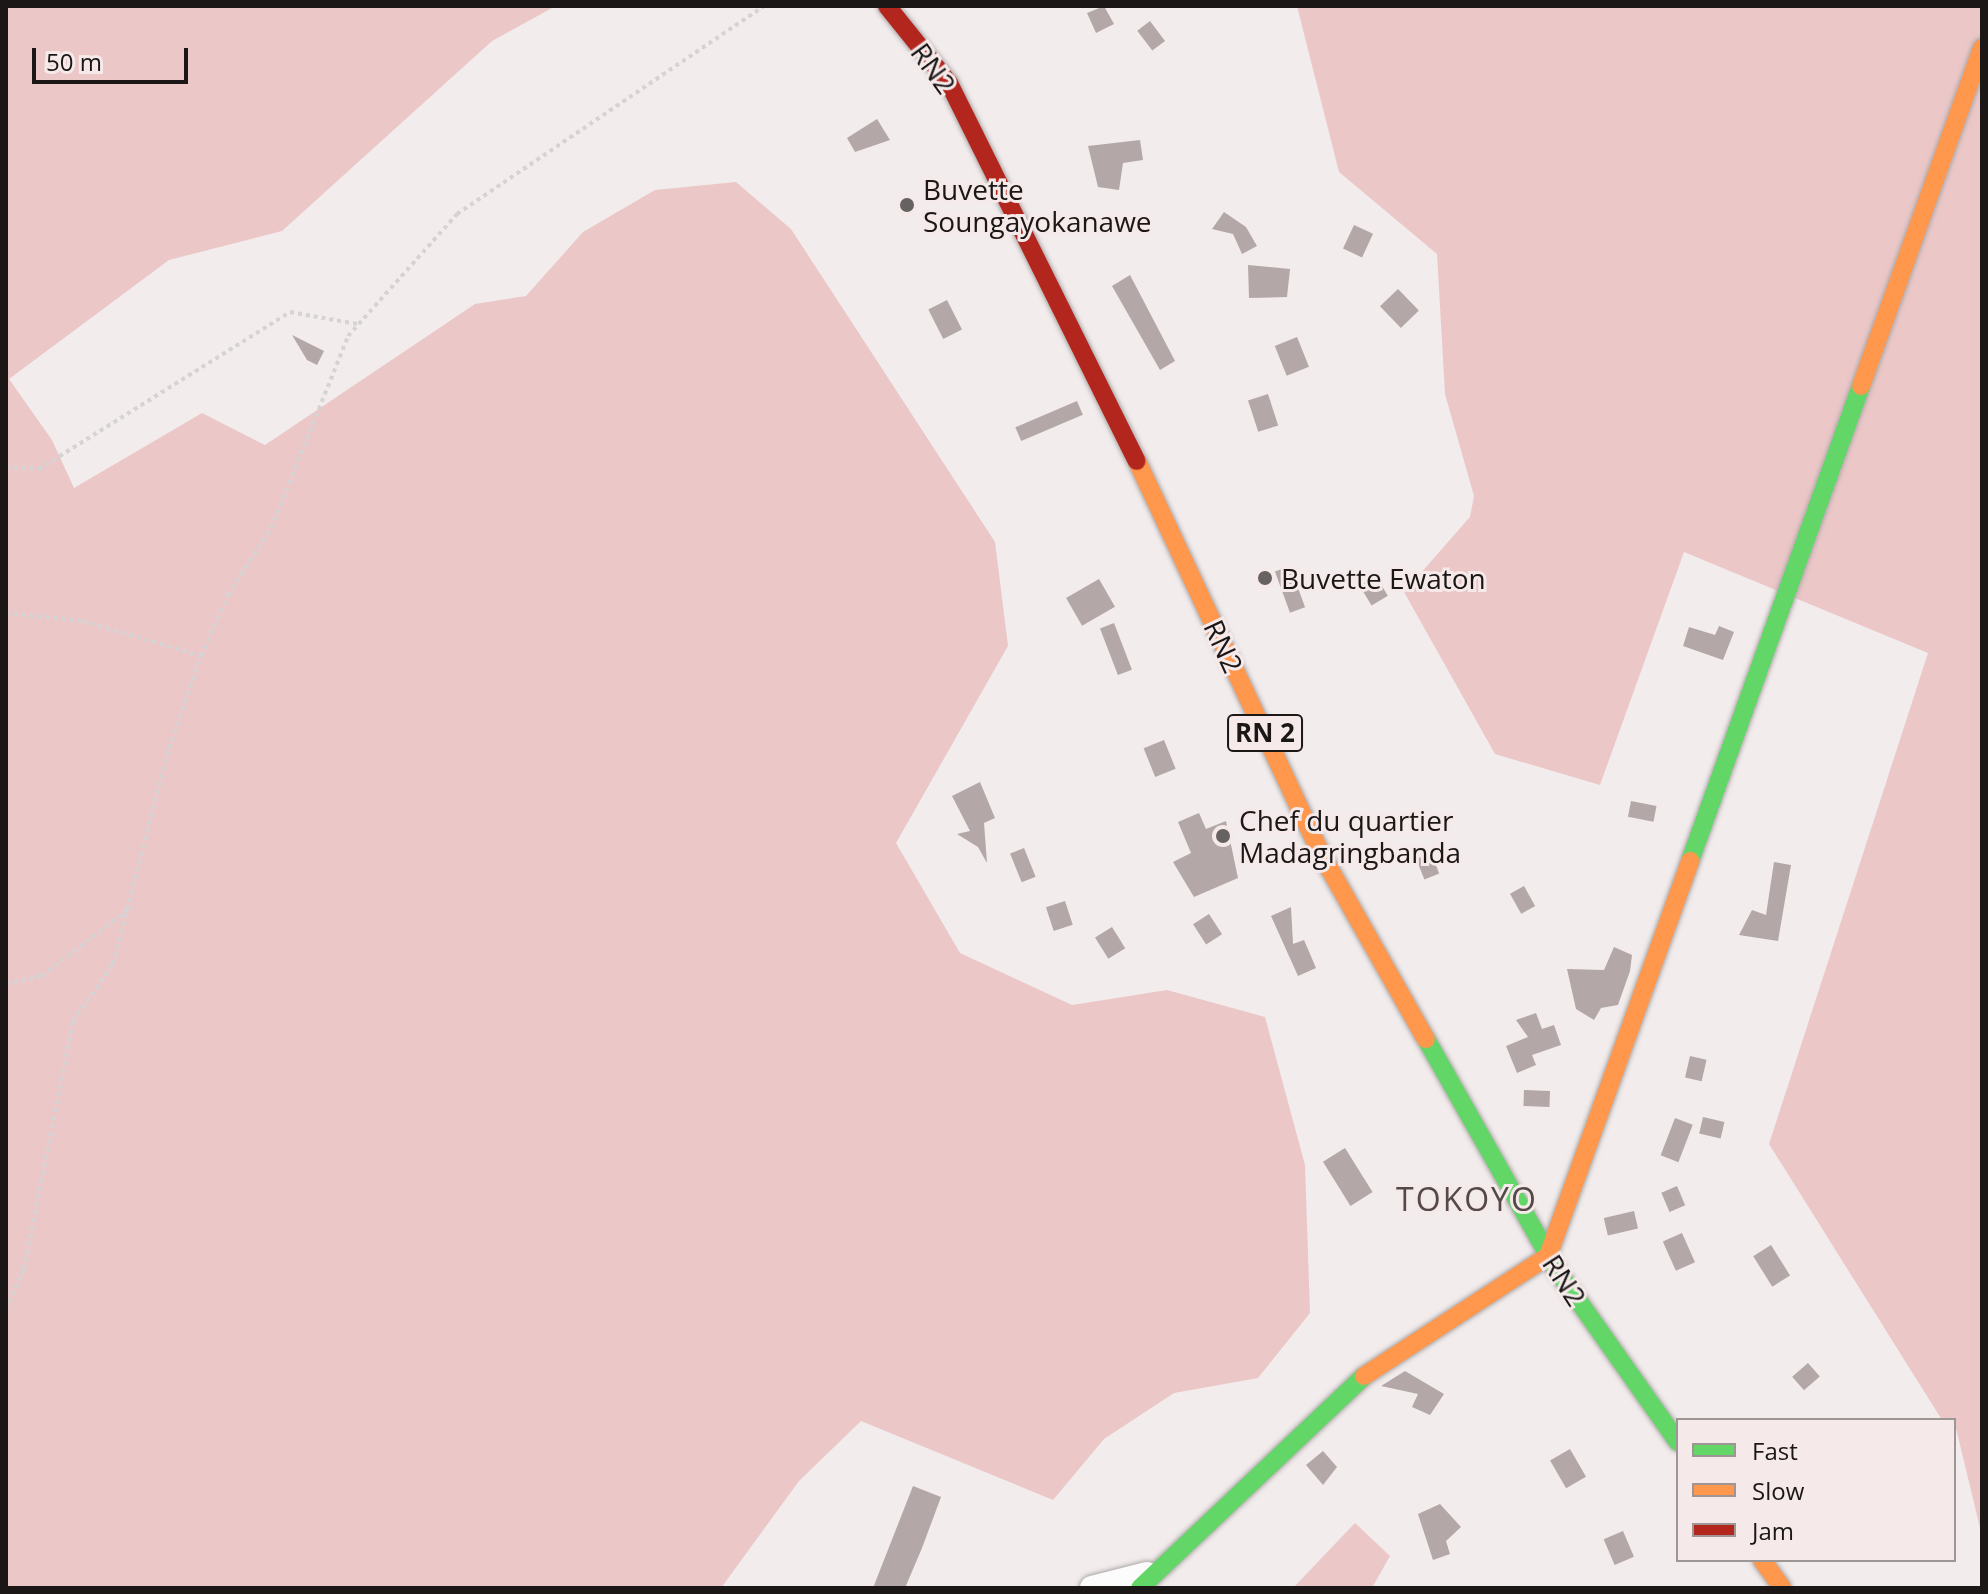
<!DOCTYPE html>
<html>
<head>
<meta charset="utf-8">
<style>
	body { margin:0 }
	#map { position:relative; width:1988px; height:1594px; overflow:hidden; background:#f2ecec; font-family:"Open Sans",sans-serif }
	div>[style] { position:absolute }
	.green>* { inset:0; background:#ecc7c8 }
	.building>* { inset:0; background:#b4a7a7; transform-origin:0 0 }
	.path>* { height:4px; margin-top:-2px; transform-origin:0; background:repeating-linear-gradient(90deg,#d5d3d3 0 4px,transparent 0 8px) }
	.roads { filter:drop-shadow(0 0 2px #aea9a9) drop-shadow(0 0 2px #aea9a9) }
	.street>* { height:24px; margin:-12px; padding:0 12px; transform-origin:12px; border-radius:12px; background:#fdfcfc }
	.fast>* { height:18px; margin:-9px; padding:0 9px; transform-origin:9px; border-radius:9px; background:#63d668 }
	.slow>* { height:18px; margin:-9px; padding:0 9px; transform-origin:9px; border-radius:9px; background:#ff974d }
	.jam>* { height:18px; margin:-9px; padding:0 9px; transform-origin:9px; border-radius:9px; background:#b3261e }
	.dots>* { width:22px; height:22px; translate:-50% -50%; box-sizing:border-box; border:4px solid #f5e9e9; border-radius:50% }
	span { translate:-50% -50%; white-space:nowrap; text-align:center; line-height:1.15; -webkit-text-stroke:6px #f5e9e9; paint-order:stroke }
	.shield-label span { padding:2px 6px; background:#f5e9e9; border:2px solid; border-radius:6px; -webkit-text-stroke-width:0 }
	.shield-label { font-size:26px; color:#1b1717; font-weight:700 }
	.street-label { font-size:28px; color:#1b1717 }
	.poi-label { font-size:28px; color:#1b1717 }
	.left { translate:0 -50%; text-align:left }
	.quarter-label { font-size:32px; color:#534949; letter-spacing:2px }
	.frame { position:absolute; inset:0; border:8px solid #1b1717; pointer-events:none }
	.legend { position:absolute; left:1676px; top:1418px; width:280px; height:144px; box-sizing:border-box; background:#f5e9e9; border:2px solid #9e9595; margin:0; padding:10px 14px; list-style:none; font-size:24px; color:#1b1717 }
	.legend li { display:flex; align-items:center; gap:16px; height:40px }
	.legend b { width:40px; border:2px solid #9e9595 }
	.scale { position:absolute; left:32px; top:48px; width:156px; height:36px; box-sizing:border-box; border:4px solid #1b1717; border-top:0; padding-left:10px; font-size:24px; line-height:28px; white-space:nowrap; color:#1b1717; -webkit-text-stroke:6px #f5e9e9; paint-order:stroke }
</style>
</head>
<body>
<div id="map">
	<div class="green">
		<i style="clip-path:polygon(6px 6px,552px 8px,492px 41px,282px 231px,169px 260px,9px 379px,52px 440px,74px 488px,202px 413px,265px 445px,475px 304px,526px 296px,583px 232px,655px 190px,736px 182px,791px 229px,995px 542px,1008px 646px,896px 843px,960px 953px,1072px 1005px,1167px 990px,1265px 1017px,1305px 1165px,1310px 1313px,1258px 1378px,1174px 1393px,1104px 1439px,1053px 1500px,861px 1421px,799px 1481px,721px 1588px,6px 1588px)"></i>
		<i style="clip-path:polygon(1297px 6px,1982px 6px,1982px 1536px,1954px 1420px,1942px 1420px,1769px 1144px,1928px 653px,1684px 552px,1600px 785px,1495px 754px,1404px 592px,1470px 517px,1474px 496px,1445px 394px,1437px 254px,1339px 172px)"></i>
		<i style="clip-path:polygon(1355px 1523px,1390px 1556px,1372px 1588px,1293px 1588px)"></i>
	</div>
	<div class="building">
		<i style="clip-path:polygon(1104px 6px,1114px 24px,1096px 33px,1087px 13px)"></i>
		<i style="left:1150px;top:21px;width:25px;height:16px;rotate:53deg"></i>
		<i style="clip-path:polygon(877px 119px,890px 140px,855px 152px,847px 138px)"></i>
		<i style="clip-path:polygon(1140px 140px,1143px 160px,1123px 163px,1119px 190px,1098px 187px,1088px 146px)"></i>
		<i style="clip-path:polygon(1224px 212px,1246px 227px,1257px 246px,1242px 254px,1233px 234px,1212px 229px)"></i>
		<i style="left:1354px;top:225px;width:21px;height:26px;rotate:25deg"></i>
		<i style="clip-path:polygon(1248px 265px,1290px 269px,1287px 297px,1249px 298px)"></i>
		<i style="clip-path:polygon(1130px 275px,1175px 361px,1160px 370px,1112px 286px)"></i>
		<i style="left:1398px;top:289px;width:30px;height:25px;rotate:46deg"></i>
		<i style="left:947px;top:300px;width:33px;height:21px;rotate:63deg"></i>
		<i style="clip-path:polygon(292px 335px,324px 351px,317px 365px,307px 360px)"></i>
		<i style="left:1297px;top:337px;width:32px;height:24px;rotate:68deg"></i>
		<i style="left:1268px;top:394px;width:33px;height:21px;rotate:72deg"></i>
		<i style="left:1077px;top:401px;width:15px;height:67px;rotate:67deg"></i>
		<i style="left:1290px;top:566px;width:44px;height:16px;rotate:70deg"></i>
		<i style="left:1376px;top:576px;width:23px;height:19px;rotate:59deg"></i>
		<i style="left:1099px;top:579px;width:32px;height:38px;rotate:60deg"></i>
		<i style="left:1114px;top:623px;width:50px;height:15px;rotate:69deg"></i>
		<i style="clip-path:polygon(1719px 626px,1734px 632px,1723px 660px,1683px 646px,1689px 627px,1715px 635px)"></i>
		<i style="left:1164px;top:740px;width:31px;height:22px;rotate:68deg"></i>
		<i style="clip-path:polygon(980px 782px,995px 818px,984px 823px,987px 863px,978px 847px,957px 834px,970px 831px,952px 796px)"></i>
		<i style="left:1631px;top:801px;width:26px;height:16px;rotate:11deg"></i>
		<i style="clip-path:polygon(1199px 813px,1206px 829px,1226px 821px,1238px 878px,1194px 897px,1173px 862px,1191px 853px,1178px 822px)"></i>
		<i style="left:1024px;top:848px;width:31px;height:15px;rotate:68deg"></i>
		<i style="left:1431px;top:853px;width:22px;height:16px;rotate:68deg"></i>
		<i style="clip-path:polygon(1774px 862px,1791px 865px,1778px 941px,1739px 935px,1752px 910px,1766px 915px)"></i>
		<i style="left:1524px;top:886px;width:23px;height:16px;rotate:61deg"></i>
		<i style="left:1065px;top:901px;width:25px;height:20px;rotate:72deg"></i>
		<i style="clip-path:polygon(1291px 907px,1293px 944px,1304px 940px,1316px 968px,1298px 976px,1271px 916px)"></i>
		<i style="left:1209px;top:914px;width:24px;height:19px;rotate:57deg"></i>
		<i style="left:1112px;top:927px;width:25px;height:20px;rotate:58deg"></i>
		<i style="clip-path:polygon(1614px 947px,1632px 955px,1630px 971px,1618px 1005px,1601px 1008px,1594px 1020px,1576px 1009px,1567px 969px,1604px 970px)"></i>
		<i style="clip-path:polygon(1536px 1013px,1542px 1029px,1554px 1025px,1561px 1045px,1532px 1055px,1536px 1065px,1517px 1073px,1506px 1046px,1528px 1037px,1516px 1020px)"></i>
		<i style="left:1690px;top:1056px;width:17px;height:22px;rotate:13deg"></i>
		<i style="left:1524px;top:1090px;width:26px;height:16px;rotate:2deg"></i>
		<i style="left:1703px;top:1117px;width:22px;height:17px;rotate:13deg"></i>
		<i style="left:1675px;top:1118px;width:19px;height:40px;rotate:21deg"></i>
		<i style="left:1345px;top:1148px;width:52px;height:26px;rotate:58deg"></i>
		<i style="left:1677px;top:1186px;width:21px;height:17px;rotate:67deg"></i>
		<i style="left:1634px;top:1211px;width:18px;height:31px;rotate:77deg"></i>
		<i style="left:1682px;top:1233px;width:32px;height:21px;rotate:66deg"></i>
		<i style="left:1771px;top:1245px;width:36px;height:21px;rotate:58deg"></i>
		<i style="left:1808px;top:1363px;width:18px;height:21px;rotate:49deg"></i>
		<i style="clip-path:polygon(1405px 1371px,1444px 1394px,1430px 1415px,1412px 1407px,1418px 1394px,1381px 1386px)"></i>
		<i style="left:1570px;top:1449px;width:32px;height:23px;rotate:60deg"></i>
		<i style="clip-path:polygon(1323px 1451px,1337px 1467px,1323px 1485px,1306px 1465px)"></i>
		<i style="clip-path:polygon(913px 1486px,941px 1497px,922px 1548px,905px 1588px,873px 1588px)"></i>
		<i style="clip-path:polygon(1440px 1504px,1461px 1527px,1446px 1541px,1450px 1554px,1433px 1560px,1418px 1514px)"></i>
		<i style="left:1623px;top:1531px;width:28px;height:21px;rotate:67deg"></i>
	</div>
	<div class="path">
		<i style="left:6px;top:467px;width:33px;rotate:3deg"></i>
		<i style="left:39px;top:469px;width:296px;rotate:-32deg"></i>
		<i style="left:290px;top:312px;width:68px;rotate:10.2deg"></i>
		<i style="left:6px;top:613px;width:77px;rotate:5.9deg"></i>
		<i style="left:83px;top:621px;width:123px;rotate:16.5deg"></i>
		<i style="left:6px;top:984px;width:37px;rotate:-13deg"></i>
		<i style="left:42px;top:976px;width:113px;rotate:-37.8deg"></i>
		<i style="left:6px;top:1310px;width:45px;rotate:-66.3deg"></i>
		<i style="left:24px;top:1269px;width:253px;rotate:-78.8deg"></i>
		<i style="left:73px;top:1021px;width:70px;rotate:-54.9deg"></i>
		<i style="left:113px;top:964px;width:223px;rotate:-75.5deg"></i>
		<i style="left:169px;top:748px;width:97px;rotate:-70.8deg"></i>
		<i style="left:201px;top:656px;width:67px;rotate:-66.1deg"></i>
		<i style="left:228px;top:595px;width:80px;rotate:-57.3deg"></i>
		<i style="left:271px;top:528px;width:207px;rotate:-68.1deg"></i>
		<i style="left:348px;top:336px;width:164px;rotate:-48.2deg"></i>
		<i style="left:457px;top:214px;width:371px;rotate:-34.1deg"></i>
	</div>
	<div class="roads">
		<div class="street">
			<i style="left:1092px;top:1588px;width:57px;rotate:-14.3deg"></i>
		</div>
		<div class="fast">
			<i style="left:1690px;top:861px;width:505px;rotate:-70.2deg"></i>
			<i style="left:1426px;top:1039px;width:268px;rotate:60.5deg"></i>
			<i style="left:1558px;top:1272px;width:208px;rotate:54.8deg"></i>
			<i style="left:1140px;top:1588px;width:308px;rotate:-43.4deg"></i>
		</div>
		<div class="slow">
			<i style="left:1861px;top:386px;width:359px;rotate:-70.3deg"></i>
			<i style="left:1137px;top:461px;width:432px;rotate:64.9deg"></i>
			<i style="left:1320px;top:852px;width:215px;rotate:60.5deg"></i>
			<i style="left:1364px;top:1376px;width:220px;rotate:-33.1deg"></i>
			<i style="left:1548px;top:1256px;width:420px;rotate:-70.2deg"></i>
			<i style="left:1762px;top:1560px;width:34px;rotate:54deg"></i>
		</div>
		<div class="jam">
			<i style="left:887px;top:6px;width:99px;rotate:51.2deg"></i>
			<i style="left:949px;top:83px;width:422px;rotate:63.6deg"></i>
		</div>
	</div>
	<div class="dots">
		<i style="left:907px;top:205px;background:#666262"></i>
		<i style="left:1265px;top:578px;background:#666262"></i>
		<i style="left:1223px;top:836px;background:#666262"></i>
	</div>
	<div class="shield-label">
		<span style="left:1265px;top:733px">RN 2</span>
	</div>
	<div class="street-label">
		<span style="left:934px;top:68px;rotate:54deg">RN2</span>
		<span style="left:1224px;top:646px;rotate:65deg">RN2</span>
		<span style="left:1565px;top:1280px;rotate:57deg">RN2</span>
	</div>
	<div class="poi-label">
		<span class="left" style="left:923px;top:205px">Buvette<br>Soungayokanawe</span>
		<span class="left" style="left:1281px;top:578px">Buvette Ewaton</span>
		<span class="left" style="left:1239px;top:836px">Chef du quartier<br>Madagringbanda</span>
	</div>
	<div class="quarter-label">
		<span style="left:1467px;top:1199px">TOKOYO</span>
	</div>
	<div class="frame"></div>
	<ul class="legend">
	<li><b style="height:10px;background:#63d668"></b>Fast</li>
	<li><b style="height:10px;background:#ff974d"></b>Slow</li>
	<li><b style="height:10px;background:#b3261e"></b>Jam</li>
	</ul>
	<div class="scale">50 m</div>
</div>
</body>
</html>
